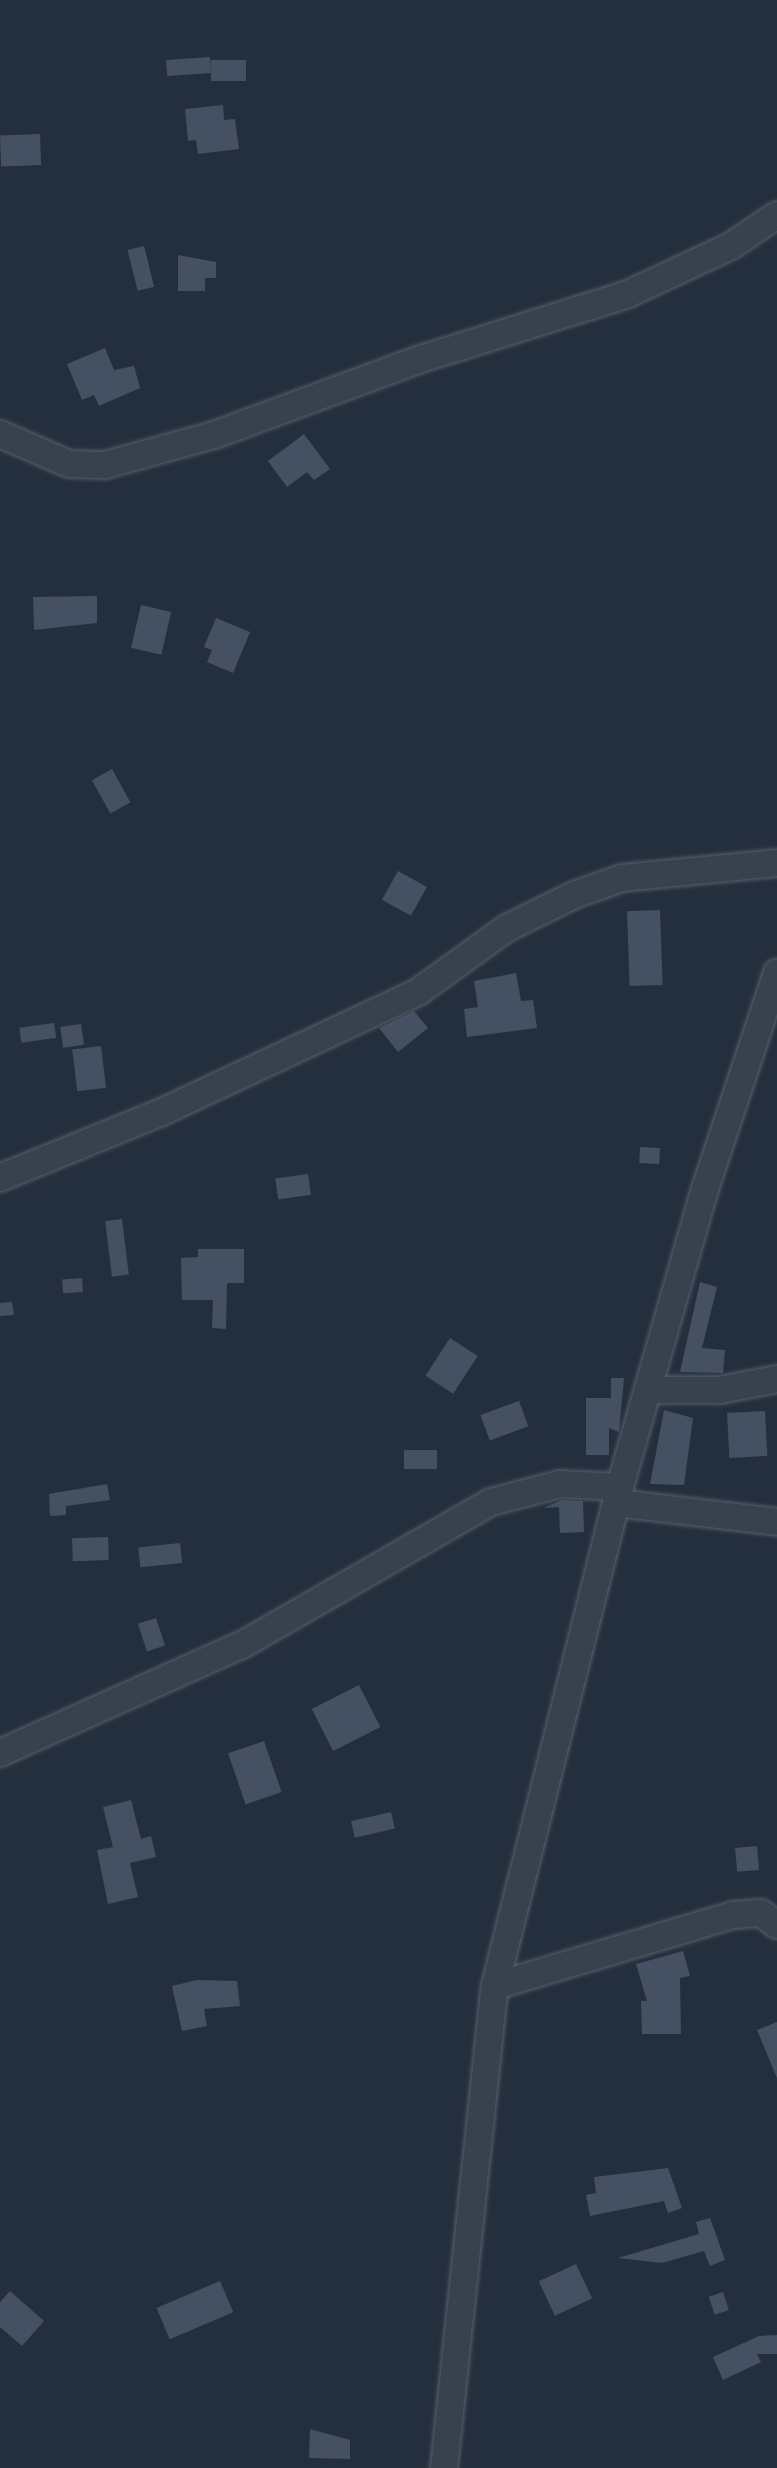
<!DOCTYPE html>
<html>
<head>
<meta charset="utf-8">
<style>
	body { margin:0 }
	#map { position:relative; width:777px; height:2468px; overflow:hidden; background:#242f3e; font-family:Signika,sans-serif }
	div>[style] { position:absolute }
	.building>* { inset:0; background:#455162; transform-origin:0 0 }
	.roads { filter:drop-shadow(0 0 2px #565f6c) drop-shadow(0 0 2px #565f6c) }
	.minor>* { height:26px; margin:-13px; padding:0 13px; transform-origin:13px; border-radius:13px; background:#38414e }
	span { translate:-50% -50%; white-space:nowrap; text-align:center; line-height:1.15; -webkit-text-stroke:5px #1d2633; paint-order:stroke }
</style>
</head>
<body>
<div id="map">
	<div class="building">
		<i style="left:210px;top:57px;width:16px;height:44px;rotate:86deg"></i>
		<i style="left:246px;top:60px;width:21px;height:35px;rotate:90deg"></i>
		<i style="clip-path:polygon(223px 105px,224px 120px,235px 119px,239px 149px,198px 154px,196px 140px,188px 141px,185px 109px)"></i>
		<i style="left:40px;top:134px;width:31px;height:40px;rotate:88deg"></i>
		<i style="left:144px;top:246px;width:42px;height:17px;rotate:76deg"></i>
		<i style="clip-path:polygon(178px 255px,216px 262px,216px 278px,205px 278px,205px 291px,178px 291px)"></i>
		<i style="clip-path:polygon(105px 348px,114px 370px,134px 366px,140px 388px,99px 406px,94px 395px,82px 400px,67px 364px)"></i>
		<i style="clip-path:polygon(304px 434px,330px 469px,314px 480px,307px 472px,287px 487px,268px 461px)"></i>
		<i style="clip-path:polygon(97px 596px,97px 623px,34px 630px,33px 597px)"></i>
		<i style="left:141px;top:605px;width:31px;height:44px;rotate:13deg"></i>
		<i style="clip-path:polygon(216px 618px,250px 632px,233px 673px,207px 662px,212px 650px,204px 647px)"></i>
		<i style="left:112px;top:769px;width:38px;height:23px;rotate:61deg"></i>
		<i style="left:398px;top:871px;width:33px;height:33px;rotate:29deg"></i>
		<i style="left:660px;top:910px;width:75px;height:33px;rotate:88deg"></i>
		<i style="clip-path:polygon(516px 973px,521px 1001px,533px 1000px,537px 1028px,467px 1037px,464px 1009px,478px 1007px,474px 981px)"></i>
		<i style="clip-path:polygon(414px 1011px,428px 1028px,398px 1052px,379px 1028px)"></i>
		<i style="left:54px;top:1023px;width:15px;height:35px;rotate:82deg"></i>
		<i style="left:81px;top:1024px;width:21px;height:21px;rotate:82deg"></i>
		<i style="left:101px;top:1046px;width:42px;height:29px;rotate:83deg"></i>
		<i style="left:640px;top:1147px;width:20px;height:16px;rotate:3deg"></i>
		<i style="left:308px;top:1174px;width:21px;height:33px;rotate:82deg"></i>
		<i style="left:122px;top:1219px;width:56px;height:17px;rotate:83deg"></i>
		<i style="clip-path:polygon(198px 1249px,244px 1249px,244px 1283px,227px 1283px,226px 1329px,212px 1328px,213px 1300px,182px 1300px,181px 1258px,198px 1257px)"></i>
		<i style="left:82px;top:1278px;width:14px;height:20px;rotate:86deg"></i>
		<i style="clip-path:polygon(700px 1282px,717px 1287px,702px 1348px,725px 1350px,723px 1373px,680px 1372px)"></i>
		<i style="clip-path:polygon(12px 1302px,14px 1315px,0 1316px,0 1303px)"></i>
		<i style="left:450px;top:1338px;width:33px;height:45px;rotate:33deg"></i>
		<i style="clip-path:polygon(611px 1378px,624px 1378px,619px 1432px,609px 1428px,609px 1455px,586px 1455px,586px 1398px,611px 1398px)"></i>
		<i style="left:519px;top:1401px;width:27px;height:41px;rotate:70deg"></i>
		<i style="clip-path:polygon(664px 1410px,693px 1418px,684px 1485px,650px 1484px)"></i>
		<i style="left:765px;top:1411px;width:45px;height:38px;rotate:87deg"></i>
		<i style="left:437px;top:1450px;width:19px;height:33px;rotate:90deg"></i>
		<i style="clip-path:polygon(107px 1484px,110px 1500px,66px 1506px,66px 1515px,50px 1516px,49px 1494px)"></i>
		<i style="clip-path:polygon(562px 1500px,583px 1501px,584px 1532px,560px 1533px,559px 1507px,543px 1508px)"></i>
		<i style="left:108px;top:1537px;width:23px;height:36px;rotate:88deg"></i>
		<i style="left:180px;top:1543px;width:20px;height:42px;rotate:84deg"></i>
		<i style="left:156px;top:1618px;width:29px;height:19px;rotate:72deg"></i>
		<i style="left:359px;top:1685px;width:47px;height:53px;rotate:63deg"></i>
		<i style="left:264px;top:1741px;width:54px;height:38px;rotate:71deg"></i>
		<i style="clip-path:polygon(131px 1800px,141px 1839px,151px 1836px,156px 1857px,130px 1863px,138px 1897px,108px 1904px,97px 1850px,113px 1847px,103px 1807px)"></i>
		<i style="left:391px;top:1812px;width:17px;height:41px;rotate:77deg"></i>
		<i style="left:757px;top:1846px;width:24px;height:22px;rotate:85deg"></i>
		<i style="clip-path:polygon(683px 1951px,690px 1976px,680px 1978px,681px 2034px,642px 2034px,641px 2001px,647px 2001px,636px 1964px)"></i>
		<i style="clip-path:polygon(197px 1980px,237px 1981px,240px 2006px,204px 2009px,207px 2026px,182px 2031px,172px 1986px)"></i>
		<i style="clip-path:polygon(777px 2022px,777px 2078px,757px 2030px)"></i>
		<i style="clip-path:polygon(668px 2168px,682px 2208px,668px 2213px,664px 2201px,590px 2216px,586px 2195px,596px 2193px,594px 2177px)"></i>
		<i style="clip-path:polygon(710px 2218px,725px 2260px,710px 2266px,704px 2251px,662px 2263px,618px 2258px,699px 2234px,696px 2222px)"></i>
		<i style="left:576px;top:2264px;width:38px;height:41px;rotate:65deg"></i>
		<i style="left:220px;top:2281px;width:34px;height:69px;rotate:67deg"></i>
		<i style="clip-path:polygon(10px 2291px,44px 2321px,22px 2346px,0 2327px,0 2302px)"></i>
		<i style="left:723px;top:2292px;width:19px;height:15px;rotate:72deg"></i>
		<i style="clip-path:polygon(777px 2335px,777px 2354px,757px 2354px,761px 2362px,723px 2380px,713px 2357px,759px 2336px)"></i>
		<i style="clip-path:polygon(310px 2429px,350px 2440px,350px 2459px,309px 2458px)"></i>
	</div>
	<div class="roads">
		<div class="minor">
			<i style="left:0;top:434px;width:75px;rotate:23.5deg"></i>
			<i style="left:69px;top:464px;width:36px;rotate:2deg"></i>
			<i style="left:105px;top:465px;width:113px;rotate:-15.4deg"></i>
			<i style="left:214px;top:435px;width:221px;rotate:-20.2deg"></i>
			<i style="left:421px;top:359px;width:217px;rotate:-17.4deg"></i>
			<i style="left:628px;top:294px;width:114px;rotate:-25deg"></i>
			<i style="left:731px;top:246px;width:55px;rotate:-34deg"></i>
			<i style="left:0;top:1178px;width:175px;rotate:-22.2deg"></i>
			<i style="left:162px;top:1112px;width:283px;rotate:-25.1deg"></i>
			<i style="left:418px;top:992px;width:110px;rotate:-35.7deg"></i>
			<i style="left:507px;top:928px;width:75px;rotate:-26.2deg"></i>
			<i style="left:574px;top:895px;width:51px;rotate:-19.5deg"></i>
			<i style="left:622px;top:878px;width:156px;rotate:-5.5deg"></i>
			<i style="left:648px;top:1390px;width:72px"></i>
			<i style="left:720px;top:1390px;width:58px;rotate:-10.9deg"></i>
			<i style="left:616px;top:1503px;width:162px;rotate:6.7deg"></i>
			<i style="left:0;top:1753px;width:265px;rotate:-24.1deg"></i>
			<i style="left:242px;top:1645px;width:287px;rotate:-29.9deg"></i>
			<i style="left:491px;top:1502px;width:71px;rotate:-14.6deg"></i>
			<i style="left:560px;top:1484px;width:60px;rotate:2.9deg"></i>
			<i style="left:495px;top:1986px;width:248px;rotate:-16.6deg"></i>
			<i style="left:733px;top:1915px;width:28px;rotate:-4deg"></i>
			<i style="left:761px;top:1913px;width:20px;rotate:37deg"></i>
			<i style="left:444px;top:2468px;width:485px;rotate:-84deg"></i>
			<i style="left:495px;top:1986px;width:514px;rotate:-75.94deg"></i>
			<i style="left:620px;top:1487px;width:310px;rotate:-74.1deg"></i>
			<i style="left:705px;top:1189px;width:228px;rotate:-71.6deg"></i>
		</div>
	</div>
</div>
</body>
</html>
